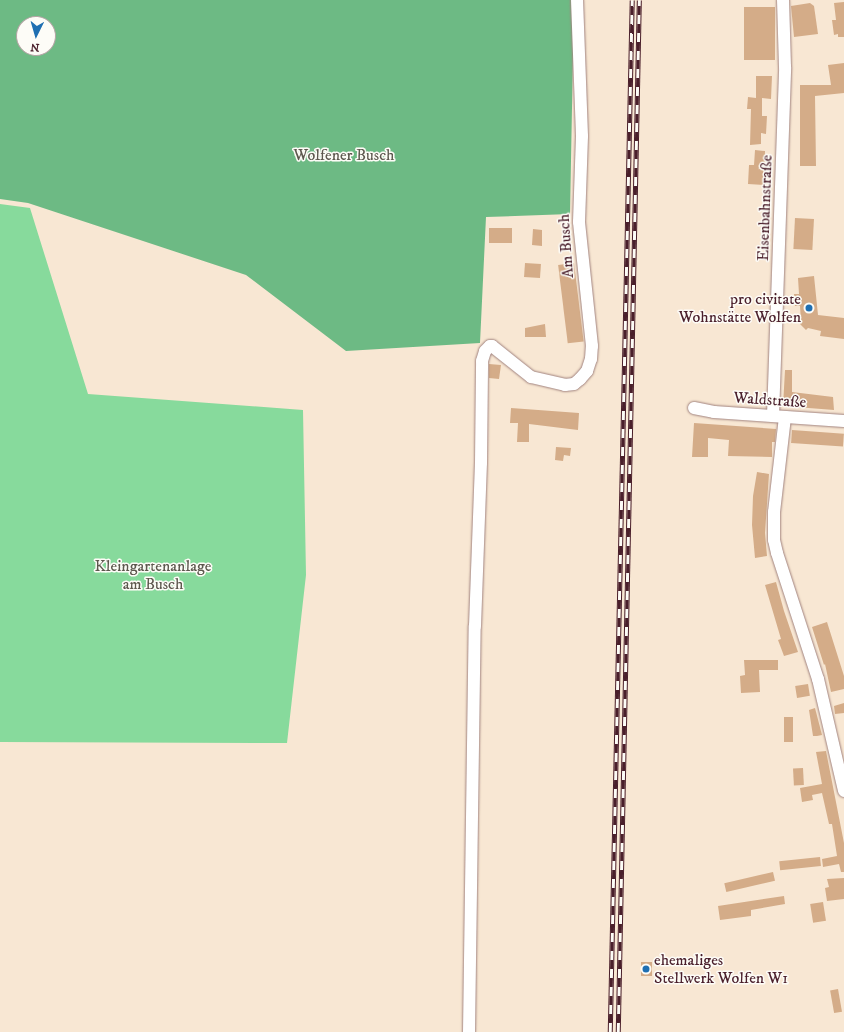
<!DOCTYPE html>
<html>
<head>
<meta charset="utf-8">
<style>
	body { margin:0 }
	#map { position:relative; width:844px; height:1032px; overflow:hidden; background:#f8e7d3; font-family:"IM FELL DW Pica",serif }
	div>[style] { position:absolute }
	.green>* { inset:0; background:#87da9c }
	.forest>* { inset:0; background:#6dba84 }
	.building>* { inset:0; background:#d4ac88; transform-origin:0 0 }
	.roads { filter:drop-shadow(0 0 1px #a1837f) drop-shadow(0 0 1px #a1837f) }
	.minor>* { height:12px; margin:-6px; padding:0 6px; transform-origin:6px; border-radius:6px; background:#fff }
	.rail>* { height:4.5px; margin-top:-2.25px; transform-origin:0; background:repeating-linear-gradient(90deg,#fdfcf7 0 9px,#4a1f2b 0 18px); box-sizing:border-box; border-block:1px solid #4a1f2b }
	.dots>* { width:11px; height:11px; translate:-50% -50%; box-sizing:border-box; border:2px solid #fdfcf7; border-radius:50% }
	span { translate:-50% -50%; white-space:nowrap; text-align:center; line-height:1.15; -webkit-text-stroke:3px #fdfcf7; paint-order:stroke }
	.park-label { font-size:16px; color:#5c574d }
	.street-label { font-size:16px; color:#4a1f2b }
	.poi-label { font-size:16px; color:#4a1f2b }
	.right { translate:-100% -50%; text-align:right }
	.left { translate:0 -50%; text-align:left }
	.north { position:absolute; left:16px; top:16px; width:40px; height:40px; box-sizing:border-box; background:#fdfcf7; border:1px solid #b5a4a5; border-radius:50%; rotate:185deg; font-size:11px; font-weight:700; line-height:16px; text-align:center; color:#4a1f2b }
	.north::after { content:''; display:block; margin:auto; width:14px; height:18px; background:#1f6fb2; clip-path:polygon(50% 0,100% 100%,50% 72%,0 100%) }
</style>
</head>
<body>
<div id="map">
	<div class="green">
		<i style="clip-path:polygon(0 204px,30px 208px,88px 394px,303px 410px,306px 575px,287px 743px,0 742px)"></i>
	</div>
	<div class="forest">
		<i style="clip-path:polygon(evenodd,0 0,574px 0,570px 214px,486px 217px,480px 343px,346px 351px,246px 275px,28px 203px,0 199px,0 0,24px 24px,48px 24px,48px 48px,24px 48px,24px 24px)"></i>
	</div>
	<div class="building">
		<i style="clip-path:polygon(844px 2px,844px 37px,838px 37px,838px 34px,834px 35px,832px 20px,836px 20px,834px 3px)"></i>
		<i style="clip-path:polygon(810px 3px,814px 6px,818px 34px,794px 37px,791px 6px)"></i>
		<i style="left:744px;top:7px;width:31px;height:53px"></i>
		<i style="clip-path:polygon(844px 63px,844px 93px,815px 96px,816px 166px,800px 166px,800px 85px,831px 85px,828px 65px)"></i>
		<i style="clip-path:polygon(756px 76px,772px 76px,771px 99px,762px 98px,762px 116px,767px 116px,766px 134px,761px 133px,761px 144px,750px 145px,751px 109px,747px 109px,748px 97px,756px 98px)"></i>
		<i style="clip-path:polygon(755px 150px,765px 151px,764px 185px,748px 184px,749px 165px,754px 165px)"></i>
		<i style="left:795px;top:218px;width:19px;height:31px;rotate:3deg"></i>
		<i style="left:489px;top:228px;width:23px;height:15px"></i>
		<i style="clip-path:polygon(533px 229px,542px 230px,542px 246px,532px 245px)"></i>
		<i style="left:525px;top:263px;width:16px;height:14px;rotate:4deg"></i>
		<i style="left:574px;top:263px;width:79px;height:16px;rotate:83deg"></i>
		<i style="clip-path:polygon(814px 276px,818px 315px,844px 318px,844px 339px,820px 336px,821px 331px,808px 328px,806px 330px,800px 324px,801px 322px,800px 306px,795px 306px,794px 294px,799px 294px,798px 278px)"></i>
		<i style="clip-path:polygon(545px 324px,546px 337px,525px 337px,525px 328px)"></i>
		<i style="clip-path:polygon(489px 364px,501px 365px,499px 379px,489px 378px)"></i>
		<i style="clip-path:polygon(785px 370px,792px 370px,792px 392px,833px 397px,834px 410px,783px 406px)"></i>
		<i style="clip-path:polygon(511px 408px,579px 413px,578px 430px,529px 424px,529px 442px,517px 442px,518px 423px,510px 423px)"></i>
		<i style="clip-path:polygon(694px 423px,776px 429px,775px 442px,772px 442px,772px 457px,728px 456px,729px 440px,708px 438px,708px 457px,692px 457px)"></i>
		<i style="left:792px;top:430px;width:52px;height:13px;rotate:4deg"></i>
		<i style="clip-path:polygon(556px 447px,571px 448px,570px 456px,564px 455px,563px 461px,555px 460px)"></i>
		<i style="clip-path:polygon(757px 472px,769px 474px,765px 533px,767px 556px,755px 558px,752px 525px,753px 496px)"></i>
		<i style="clip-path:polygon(776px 582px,784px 611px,798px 652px,784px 656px,778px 640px,781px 639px,765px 585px)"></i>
		<i style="clip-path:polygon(827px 622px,844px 676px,844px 689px,831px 692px,825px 664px,824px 665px,812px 627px)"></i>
		<i style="clip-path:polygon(744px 660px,778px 660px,778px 670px,759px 670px,760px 692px,741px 693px,740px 676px,745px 675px)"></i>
		<i style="left:808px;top:684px;width:12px;height:13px;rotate:81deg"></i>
		<i style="clip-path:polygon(844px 703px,844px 713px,835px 714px,834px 706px)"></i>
		<i style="clip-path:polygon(815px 708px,822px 735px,817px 736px,813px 736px,809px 710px)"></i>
		<i style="left:793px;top:717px;width:25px;height:9px;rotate:90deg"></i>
		<i style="clip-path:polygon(826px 751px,844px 843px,844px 872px,841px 872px,839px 864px,823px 867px,822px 859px,837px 856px,832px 824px,829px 824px,822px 793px,812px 795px,813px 800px,802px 802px,800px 788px,822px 784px,816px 752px)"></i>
		<i style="left:803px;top:768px;width:17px;height:10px;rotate:87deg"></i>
		<i style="left:820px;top:857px;width:9px;height:41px;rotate:84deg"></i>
		<i style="left:773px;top:872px;width:9px;height:50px;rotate:77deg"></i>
		<i style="clip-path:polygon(844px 878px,844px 899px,827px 901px,825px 888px,829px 887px,827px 879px)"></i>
		<i style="clip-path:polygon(784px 896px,785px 904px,751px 910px,751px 916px,720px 920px,718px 906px)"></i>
		<i style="left:823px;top:902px;width:19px;height:13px;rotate:81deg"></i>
		<i style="left:641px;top:962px;width:11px;height:14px"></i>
		<i style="left:838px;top:989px;width:23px;height:8px;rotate:80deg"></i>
	</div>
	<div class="roads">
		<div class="minor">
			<i style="left:694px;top:408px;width:20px;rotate:11deg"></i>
			<i style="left:714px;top:412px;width:130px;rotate:4deg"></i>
			<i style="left:773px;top:416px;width:349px;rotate:-88deg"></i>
			<i style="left:785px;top:67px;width:67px;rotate:-91.7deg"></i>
			<i style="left:785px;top:417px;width:96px;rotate:96.6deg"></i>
			<i style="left:774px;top:512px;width:28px;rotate:90deg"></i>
			<i style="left:774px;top:540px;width:13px;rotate:77deg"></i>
			<i style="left:777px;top:553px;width:133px;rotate:72deg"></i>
			<i style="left:818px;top:679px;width:115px;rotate:76.9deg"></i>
			<i style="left:469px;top:1032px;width:406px;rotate:-89.2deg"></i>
			<i style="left:475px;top:626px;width:163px;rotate:-87.9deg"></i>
			<i style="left:481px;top:463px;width:102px;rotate:-89.4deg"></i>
			<i style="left:482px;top:361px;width:10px;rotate:-73deg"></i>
			<i style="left:485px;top:351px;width:7px;rotate:-45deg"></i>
			<i style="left:490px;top:346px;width:2px"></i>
			<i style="left:492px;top:346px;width:50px;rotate:38.5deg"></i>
			<i style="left:531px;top:377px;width:35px;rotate:13deg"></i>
			<i style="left:565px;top:385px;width:9px;rotate:-6deg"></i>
			<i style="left:574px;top:384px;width:8px;rotate:-40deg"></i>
			<i style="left:580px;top:379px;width:11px;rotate:-49deg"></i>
			<i style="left:587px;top:371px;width:13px;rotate:-72deg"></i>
			<i style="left:591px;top:359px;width:13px;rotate:-86deg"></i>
			<i style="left:592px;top:346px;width:125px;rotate:-96deg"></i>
			<i style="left:579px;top:222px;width:86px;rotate:-88deg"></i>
			<i style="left:582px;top:136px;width:136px;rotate:-92.1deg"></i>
		</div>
	</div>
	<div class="rail">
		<i style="left:610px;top:1032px;width:1032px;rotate:-88.78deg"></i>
		<i style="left:618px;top:1032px;width:1032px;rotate:-88.83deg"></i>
	</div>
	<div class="dots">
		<i style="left:809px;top:308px;background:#1f6fb2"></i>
		<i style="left:646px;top:969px;background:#1f6fb2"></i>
	</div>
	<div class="park-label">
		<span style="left:344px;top:155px">Wolfener Busch</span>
		<span style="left:153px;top:575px">Kleingartenanlage<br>am Busch</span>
	</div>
	<div class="street-label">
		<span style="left:765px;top:208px;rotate:-88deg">Eisenbahnstraße</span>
		<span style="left:566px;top:246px;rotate:-94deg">Am Busch</span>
		<span style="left:770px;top:400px;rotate:4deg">Waldstraße</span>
	</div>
	<div class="poi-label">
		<span class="right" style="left:801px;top:308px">pro civitate<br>Wohnstätte Wolfen</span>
		<span class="left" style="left:654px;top:969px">ehemaliges<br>Stellwerk Wolfen W1</span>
	</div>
	<div class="north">N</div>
</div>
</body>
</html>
